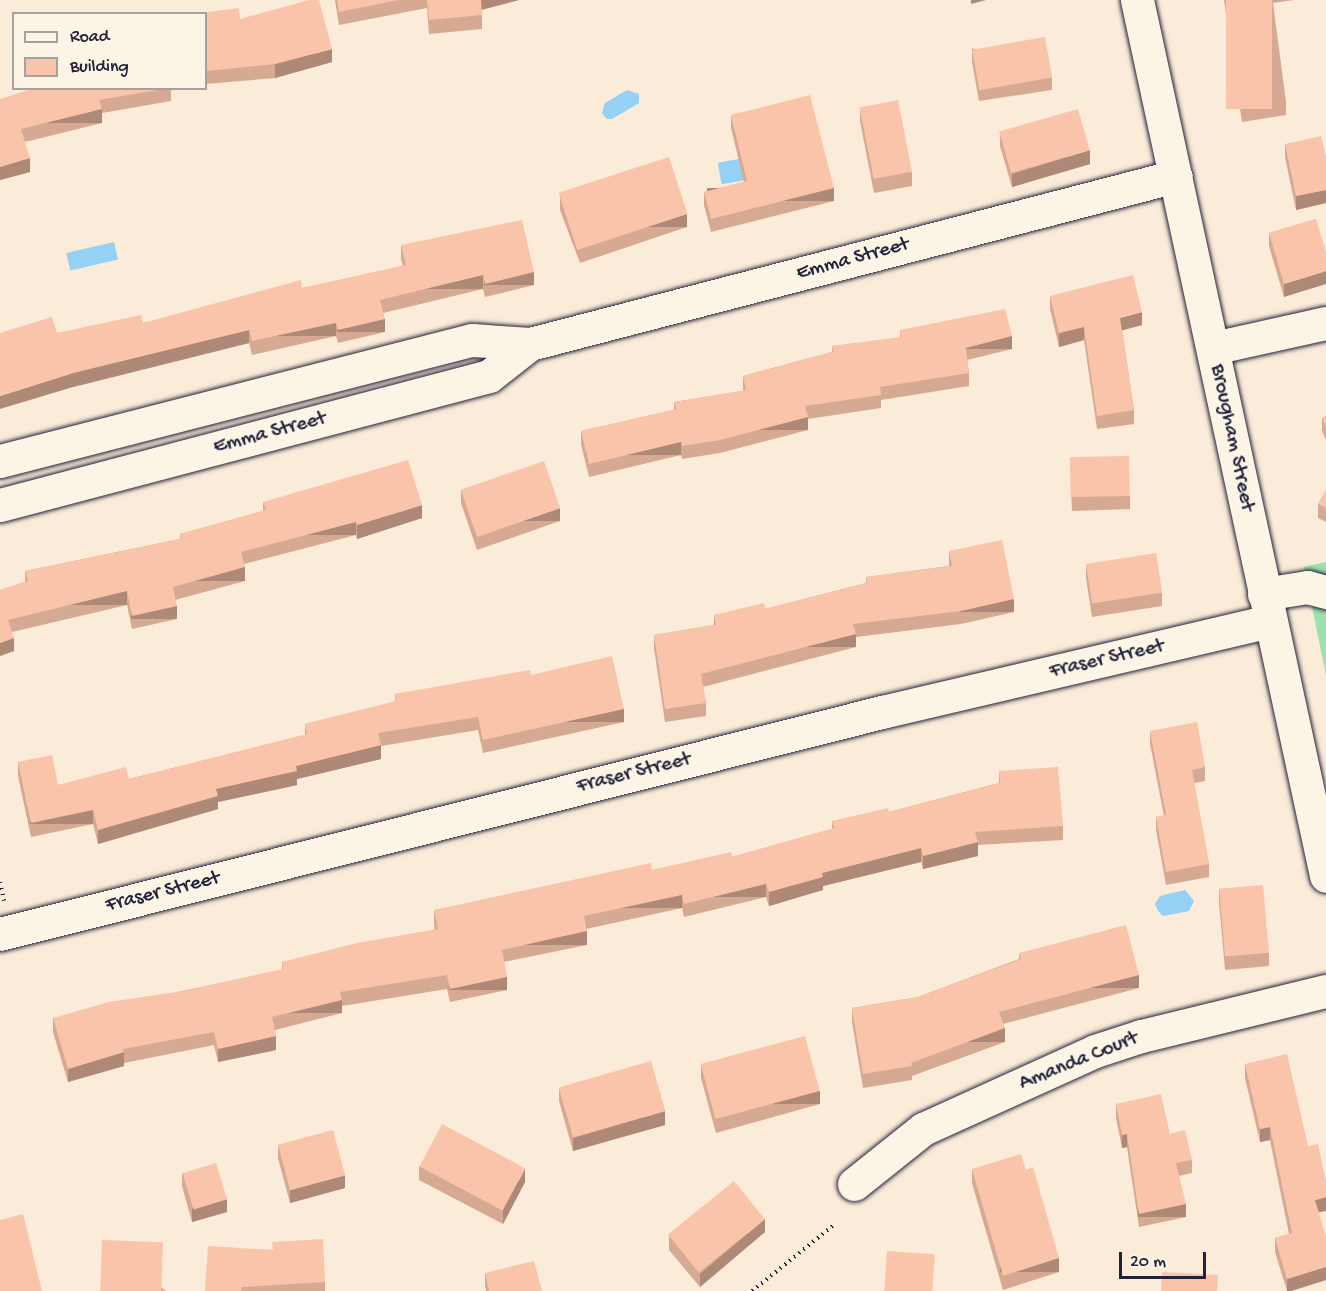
<!DOCTYPE html>
<html>
<head>
<meta charset="utf-8">
<style>
	body { margin:0 }
	#map { position:relative; width:1326px; height:1291px; overflow:hidden; background:#fbebd9; font-family:"Gochi Hand",sans-serif }
	div>[style] { position:absolute }
	.green>* { inset:0; background:#9ce2af }
	.water>* { inset:0; background:#95d0f5; transform-origin:0 0 }
	.path>* { height:4px; margin-top:-2px; transform-origin:0; background:repeating-linear-gradient(90deg,#22223b 0 1.5px,transparent 0 6px) }
	.roads { filter:drop-shadow(0 0 2px #22223b) drop-shadow(0 0 2px #22223b) }
	.minor>* { height:33px; margin:-16.5px; padding:0 16.5px; transform-origin:16.5px; border-radius:16.5px; background:#fcf5e5 }
	.wall>* { inset:0; background:#d6a992 }
	.shaded-wall>* { inset:0; background:#ae8977; transform-origin:0 0 }
	.building>* { inset:0; background:#f9c4aa; transform-origin:0 0 }
	span { translate:-50% -50%; white-space:nowrap; text-align:center; line-height:1.15; -webkit-text-stroke:6px #fcf5e5; paint-order:stroke }
	.street-label { font-size:21px; color:#22223b }
	.legend { position:absolute; left:12px; top:12px; width:195px; height:78px; box-sizing:border-box; background:#fcf5e5; border:2px solid #a5a1a1; margin:0; padding:8px 10px; list-style:none; font-size:18px; color:#22223b }
	.legend li { display:flex; align-items:center; gap:12px; height:30px }
	.legend b { width:30px; border:2px solid #a5a1a1 }
	.scale { position:absolute; left:1119px; top:1252px; width:87px; height:27px; box-sizing:border-box; border:3px solid #22223b; border-top:0; padding-left:8px; font-size:18px; line-height:21px; white-space:nowrap; color:#22223b; -webkit-text-stroke:4px #fcf5e5; paint-order:stroke }
</style>
</head>
<body>
<div id="map">
	<div class="green">
		<i style="clip-path:polygon(1326px 562px,1326px 676px,1304px 567px)"></i>
	</div>
	<div class="water">
		<i style="clip-path:polygon(627px 90px,639px 94px,639px 103px,612px 119px,607px 119px,602px 113px,605px 103px)"></i>
		<i style="left:767px;top:154px;width:22px;height:50px;rotate:80deg"></i>
		<i style="left:114px;top:242px;width:18px;height:49px;rotate:77deg"></i>
		<i style="clip-path:polygon(1185px 890px,1194px 901px,1189px 911px,1163px 916px,1158px 911px,1155px 904px,1160px 896px)"></i>
	</div>
	<div class="path">
		<i style="left:0;top:882px;width:19px;rotate:78deg"></i>
		<i style="left:752px;top:1291px;width:107px;rotate:-38.9deg"></i>
	</div>
	<div class="roads">
		<div class="minor">
			<i style="left:1137px;top:0;width:896px;rotate:77.82deg"></i>
			<i style="left:1213px;top:348px;width:116px;rotate:-12.5deg"></i>
			<i style="left:0;top:461px;width:487px;rotate:-14.4deg"></i>
			<i style="left:472px;top:340px;width:58px;rotate:3.9deg"></i>
			<i style="left:530px;top:344px;width:667px;rotate:-14.58deg"></i>
			<i style="left:0;top:505px;width:506px;rotate:-14.78deg"></i>
			<i style="left:489px;top:376px;width:52px;rotate:-38deg"></i>
			<i style="left:1264px;top:594px;width:44px;rotate:-9.2deg"></i>
			<i style="left:1307px;top:587px;width:20px;rotate:15deg"></i>
			<i style="left:0;top:934px;width:910px;rotate:-14.13deg"></i>
			<i style="left:882px;top:712px;width:399px;rotate:-13.2deg"></i>
			<i style="left:854px;top:1184px;width:88px;rotate:-38.6deg"></i>
			<i style="left:923px;top:1129px;width:189px;rotate:-24.4deg"></i>
			<i style="left:1095px;top:1051px;width:48px;rotate:-18.1deg"></i>
			<i style="left:1141px;top:1036px;width:190px;rotate:-13.7deg"></i>
		</div>
	</div>
	<div class="wall">
		<i style="clip-path:polygon(335px 0,519px 0,482px 10px,482px 29px,429px 34px,427px 8px,339px 25px)"></i>
		<i style="clip-path:polygon(1224px 0,1294px 0,1273px 3px,1286px 102px,1286px 115px,1242px 122px)"></i>
		<i style="clip-path:polygon(206px 14px,240px 19px,332px 62px,275px 78px,206px 84px)"></i>
		<i style="clip-path:polygon(972px 48px,1052px 77px,1052px 90px,979px 101px,972px 62px)"></i>
		<i style="clip-path:polygon(171px 88px,171px 101px,102px 113px,102px 123px,25px 142px,30px 172px,0 180px,0 99px)"></i>
		<i style="clip-path:polygon(860px 107px,912px 172px,912px 186px,874px 193px,860px 121px)"></i>
		<i style="clip-path:polygon(731px 115px,834px 201px,711px 232px,704px 205px,704px 192px,744px 182px,731px 128px)"></i>
		<i style="clip-path:polygon(1000px 133px,1090px 164px,1012px 187px,1000px 146px)"></i>
		<i style="clip-path:polygon(1285px 144px,1326px 157px,1326px 203px,1296px 210px,1285px 157px)"></i>
		<i style="clip-path:polygon(560px 197px,687px 227px,580px 263px,560px 210px)"></i>
		<i style="clip-path:polygon(1316px 219px,1284px 297px,1269px 246px,1269px 233px)"></i>
		<i style="clip-path:polygon(401px 245px,534px 285px,485px 297px,483px 289px,383px 313px,385px 332px,338px 343px,336px 336px,252px 355px,249px 343px,73px 387px,57px 333px,143px 323px,403px 266px,401px 259px)"></i>
		<i style="clip-path:polygon(1050px 296px,1142px 325px,1122px 330px,1134px 410px,1134px 424px,1097px 429px,1084px 340px,1059px 347px,1050px 309px)"></i>
		<i style="clip-path:polygon(900px 330px,1012px 349px,967px 360px,969px 373px,969px 386px,881px 400px,881px 408px,808px 419px,808px 430px,720px 453px,682px 459px,681px 455px,589px 477px,581px 444px,581px 431px,674px 410px,674px 402px,743px 391px,743px 376px,832px 352px,832px 346px,900px 338px)"></i>
		<i style="clip-path:polygon(1326px 416px,1326px 440px,1322px 431px,1322px 418px)"></i>
		<i style="clip-path:polygon(1070px 458px,1130px 496px,1130px 509px,1072px 511px)"></i>
		<i style="clip-path:polygon(461px 490px,560px 521px,477px 550px,461px 503px)"></i>
		<i style="clip-path:polygon(1326px 490px,1326px 522px,1318px 518px,1318px 504px)"></i>
		<i style="clip-path:polygon(263px 502px,422px 518px,357px 539px,356px 535px,244px 564px,245px 581px,175px 600px,177px 619px,132px 629px,127px 605px,12px 632px,14px 651px,0 656px,0 590px,25px 582px,25px 571px,180px 539px,180px 534px,263px 511px)"></i>
		<i style="clip-path:polygon(949px 551px,1014px 612px,961px 624px,856px 637px,856px 647px,703px 687px,706px 703px,706px 716px,665px 722px,654px 648px,654px 635px,714px 625px,714px 615px,765px 609px,866px 583px,866px 577px,949px 566px)"></i>
		<i style="clip-path:polygon(1086px 564px,1162px 593px,1162px 606px,1092px 617px,1086px 578px)"></i>
		<i style="clip-path:polygon(531px 675px,624px 722px,483px 753px,478px 730px,381px 746px,381px 759px,297px 779px,297px 785px,218px 802px,218px 809px,98px 844px,93px 824px,31px 837px,18px 776px,18px 762px,58px 785px,129px 779px,305px 735px,305px 724px,395px 702px,395px 694px)"></i>
		<i style="clip-path:polygon(1150px 731px,1205px 767px,1205px 781px,1194px 783px,1209px 864px,1209px 877px,1166px 885px,1156px 830px,1156px 817px,1164px 816px,1150px 744px)"></i>
		<i style="clip-path:polygon(999px 771px,1063px 826px,1063px 840px,978px 845px,978px 856px,923px 869px,921px 862px,823px 886px,823px 890px,769px 906px,766px 897px,684px 917px,682px 908px,586px 929px,587px 945px,504px 962px,507px 990px,450px 1002px,447px 989px,342px 1006px,342px 1013px,275px 1030px,276px 1050px,218px 1062px,214px 1045px,124px 1063px,124px 1066px,68px 1082px,53px 1032px,53px 1018px,282px 970px,282px 962px,435px 930px,434px 924px,434px 910px,652px 870px,732px 857px,832px 829px,832px 821px,889px 812px,999px 783px)"></i>
		<i style="clip-path:polygon(1219px 889px,1269px 953px,1269px 966px,1225px 970px,1219px 902px)"></i>
		<i style="clip-path:polygon(1019px 953px,1139px 988px,1003px 1024px,1005px 1042px,912px 1076px,912px 1080px,863px 1088px,852px 1022px,852px 1008px,918px 997px,1019px 959px)"></i>
		<i style="clip-path:polygon(1245px 1064px,1318px 1212px,1326px 1237px,1326px 1280px,1291px 1291px,1287px 1291px,1275px 1252px,1275px 1238px,1289px 1234px,1270px 1140px,1260px 1142px,1245px 1078px)"></i>
		<i style="clip-path:polygon(701px 1065px,820px 1104px,716px 1133px,701px 1078px)"></i>
		<i style="clip-path:polygon(559px 1088px,665px 1125px,573px 1151px,559px 1101px)"></i>
		<i style="clip-path:polygon(1116px 1104px,1170px 1134px,1192px 1160px,1192px 1173px,1179px 1176px,1186px 1217px,1139px 1227px,1127px 1147px,1122px 1148px,1116px 1118px)"></i>
		<i style="clip-path:polygon(278px 1145px,345px 1188px,290px 1203px,278px 1158px)"></i>
		<i style="clip-path:polygon(419px 1166px,525px 1182px,503px 1224px,419px 1180px)"></i>
		<i style="clip-path:polygon(972px 1169px,1059px 1272px,1003px 1290px,972px 1183px)"></i>
		<i style="clip-path:polygon(182px 1173px,227px 1212px,192px 1222px,182px 1186px)"></i>
		<i style="clip-path:polygon(765px 1232px,700px 1287px,669px 1250px,669px 1236px)"></i>
		<i style="clip-path:polygon(102px 1240px,166px 1291px,104px 1291px)"></i>
		<i style="clip-path:polygon(272px 1250px,325px 1282px,325px 1291px,205px 1291px)"></i>
		<i style="clip-path:polygon(485px 1273px,542px 1291px,486px 1291px,485px 1286px)"></i>
	</div>
	<div class="shaded-wall">
		<i style="clip-path:polygon(480px 0,519px 0,480px 10px)"></i>
		<i style="clip-path:polygon(971px 0,986px 0,971px 4px)"></i>
		<i style="clip-path:polygon(332px 49px,332px 62px,275px 78px,275px 64px)"></i>
		<i style="left:102px;top:109px;width:14px;height:83px;rotate:90deg"></i>
		<i style="clip-path:polygon(1090px 150px,1090px 164px,1012px 187px,1012px 174px)"></i>
		<i style="clip-path:polygon(30px 158px,30px 172px,0 180px,0 167px)"></i>
		<i style="left:834px;top:188px;width:13px;height:127px;rotate:90deg"></i>
		<i style="clip-path:polygon(1326px 190px,1326px 203px,1296px 210px,1296px 196px)"></i>
		<i style="left:687px;top:214px;width:13px;height:113px;rotate:90deg"></i>
		<i style="clip-path:polygon(1326px 271px,1326px 284px,1284px 297px,1284px 284px)"></i>
		<i style="left:534px;top:272px;width:13px;height:50px;rotate:90deg"></i>
		<i style="left:483px;top:275px;width:14px;height:106px;rotate:90deg"></i>
		<i style="clip-path:polygon(1142px 312px,1142px 325px,1120px 331px,1120px 318px)"></i>
		<i style="left:385px;top:319px;width:13px;height:48px;rotate:90deg"></i>
		<i style="left:336px;top:323px;width:13px;height:86px;rotate:90deg"></i>
		<i style="clip-path:polygon(1084px 327px,1084px 340px,1059px 347px,1059px 333px)"></i>
		<i style="clip-path:polygon(249px 330px,249px 343px,73px 387px,0 409px,0 396px,73px 373px)"></i>
		<i style="left:1012px;top:336px;width:13px;height:48px;rotate:90deg"></i>
		<i style="left:808px;top:417px;width:13px;height:91px;rotate:90deg"></i>
		<i style="left:681px;top:442px;width:13px;height:95px;rotate:90deg"></i>
		<i style="clip-path:polygon(422px 505px,422px 518px,357px 539px,357px 525px)"></i>
		<i style="left:560px;top:508px;width:13px;height:88px;rotate:90deg"></i>
		<i style="left:356px;top:522px;width:13px;height:119px;rotate:90deg"></i>
		<i style="left:245px;top:567px;width:14px;height:75px;rotate:90deg"></i>
		<i style="left:127px;top:591px;width:14px;height:122px;rotate:90deg"></i>
		<i style="left:1014px;top:599px;width:13px;height:54px;rotate:90deg"></i>
		<i style="left:177px;top:606px;width:13px;height:46px;rotate:90deg"></i>
		<i style="left:856px;top:634px;width:13px;height:160px;rotate:90deg"></i>
		<i style="clip-path:polygon(14px 638px,14px 651px,0 656px,0 643px)"></i>
		<i style="left:624px;top:709px;width:13px;height:144px;rotate:90deg"></i>
		<i style="clip-path:polygon(381px 745px,381px 759px,297px 779px,297px 785px,218px 802px,218px 809px,98px 844px,98px 830px,216px 789px,296px 766px)"></i>
		<i style="left:93px;top:810px;width:14px;height:63px;rotate:90deg"></i>
		<i style="clip-path:polygon(978px 842px,978px 856px,923px 869px,923px 856px)"></i>
		<i style="clip-path:polygon(921px 848px,921px 862px,823px 886px,823px 890px,769px 906px,769px 892px,822px 873px)"></i>
		<i style="left:766px;top:884px;width:13px;height:84px;rotate:90deg"></i>
		<i style="left:682px;top:895px;width:13px;height:100px;rotate:90deg"></i>
		<i style="left:587px;top:931px;width:14px;height:87px;rotate:90deg"></i>
		<i style="left:1139px;top:975px;width:13px;height:145px;rotate:90deg"></i>
		<i style="left:507px;top:977px;width:13px;height:58px;rotate:90deg"></i>
		<i style="left:342px;top:1000px;width:13px;height:72px;rotate:90deg"></i>
		<i style="left:1005px;top:1028px;width:14px;height:100px;rotate:90deg"></i>
		<i style="clip-path:polygon(276px 1036px,276px 1050px,218px 1062px,218px 1049px)"></i>
		<i style="clip-path:polygon(124px 1052px,124px 1066px,68px 1082px,68px 1069px)"></i>
		<i style="left:820px;top:1091px;width:13px;height:108px;rotate:90deg"></i>
		<i style="clip-path:polygon(665px 1111px,665px 1125px,573px 1151px,573px 1138px)"></i>
		<i style="clip-path:polygon(1270px 1127px,1270px 1140px,1260px 1142px,1260px 1129px)"></i>
		<i style="clip-path:polygon(1127px 1134px,1127px 1147px,1122px 1148px,1122px 1135px)"></i>
		<i style="clip-path:polygon(525px 1169px,525px 1182px,503px 1224px,503px 1210px)"></i>
		<i style="clip-path:polygon(345px 1175px,345px 1188px,290px 1203px,290px 1189px)"></i>
		<i style="clip-path:polygon(1326px 1197px,1326px 1211px,1315px 1213px,1315px 1200px)"></i>
		<i style="clip-path:polygon(227px 1199px,227px 1212px,192px 1222px,192px 1208px)"></i>
		<i style="left:1186px;top:1204px;width:13px;height:48px;rotate:90deg"></i>
		<i style="clip-path:polygon(765px 1219px,765px 1232px,700px 1287px,700px 1274px)"></i>
		<i style="left:1059px;top:1258px;width:14px;height:59px;rotate:90deg"></i>
		<i style="clip-path:polygon(1326px 1267px,1326px 1280px,1291px 1291px,1287px 1291px,1287px 1279px)"></i>
	</div>
	<div class="building">
		<i style="clip-path:polygon(309px 0,319px 0,332px 49px,275px 64px,206px 71px,206px 14px,193px 14px,239px 8px,240px 19px)"></i>
		<i style="clip-path:polygon(337px 0,399px 0,339px 12px)"></i>
		<i style="clip-path:polygon(427px 0,481px 0,482px 15px,429px 20px)"></i>
		<i style="left:1226px;top:0;width:46px;height:109px"></i>
		<i style="left:1045px;top:37px;width:41px;height:74px;rotate:80deg"></i>
		<i style="clip-path:polygon(35px 88px,169px 88px,99px 100px,102px 109px,21px 129px,30px 158px,0 167px,0 99px)"></i>
		<i style="clip-path:polygon(810px 95px,834px 188px,711px 219px,704px 192px,747px 181px,731px 115px)"></i>
		<i style="left:898px;top:100px;width:73px;height:39px;rotate:79deg"></i>
		<i style="left:1078px;top:109px;width:43px;height:82px;rotate:74deg"></i>
		<i style="clip-path:polygon(1321px 136px,1326px 157px,1326px 190px,1296px 196px,1285px 144px)"></i>
		<i style="left:669px;top:157px;width:60px;height:116px;rotate:72deg"></i>
		<i style="clip-path:polygon(1316px 219px,1326px 252px,1326px 271px,1284px 284px,1269px 233px)"></i>
		<i style="clip-path:polygon(522px 220px,534px 272px,485px 284px,483px 275px,380px 300px,385px 319px,338px 330px,336px 323px,252px 341px,249px 330px,73px 373px,0 396px,0 333px,52px 317px,57px 333px,141px 315px,143px 323px,301px 280px,302px 288px,406px 265px,401px 245px)"></i>
		<i style="clip-path:polygon(1133px 275px,1142px 312px,1120px 318px,1134px 410px,1097px 416px,1084px 327px,1059px 333px,1050px 296px)"></i>
		<i style="clip-path:polygon(1005px 309px,1012px 336px,966px 348px,969px 373px,880px 387px,881px 395px,805px 406px,808px 417px,720px 440px,682px 446px,681px 442px,589px 464px,581px 431px,676px 409px,674px 402px,746px 390px,743px 376px,833px 352px,832px 346px,901px 337px,900px 330px)"></i>
		<i style="clip-path:polygon(1326px 416px,1326px 427px,1322px 418px)"></i>
		<i style="left:1129px;top:456px;width:40px;height:59px;rotate:89deg"></i>
		<i style="clip-path:polygon(408px 460px,422px 505px,357px 525px,356px 522px,241px 552px,245px 567px,173px 587px,177px 606px,132px 616px,127px 591px,8px 620px,14px 638px,0 643px,0 590px,28px 581px,25px 571px,181px 539px,180px 534px,266px 510px,263px 502px)"></i>
		<i style="left:544px;top:461px;width:50px;height:88px;rotate:71deg"></i>
		<i style="clip-path:polygon(1326px 490px,1326px 508px,1318px 504px)"></i>
		<i style="clip-path:polygon(1002px 540px,1014px 599px,961px 611px,853px 624px,856px 634px,701px 674px,706px 703px,665px 709px,654px 635px,716px 625px,714px 615px,764px 603px,765px 609px,867px 583px,866px 577px,952px 566px,949px 551px)"></i>
		<i style="left:1156px;top:553px;width:40px;height:71px;rotate:81deg"></i>
		<i style="clip-path:polygon(612px 656px,624px 709px,483px 740px,478px 717px,378px 733px,381px 745px,296px 766px,297px 771px,216px 789px,218px 796px,98px 830px,93px 810px,31px 823px,18px 762px,52px 755px,58px 785px,126px 767px,129px 779px,307px 734px,305px 724px,396px 701px,395px 694px,530px 670px,531px 675px)"></i>
		<i style="clip-path:polygon(1197px 722px,1205px 767px,1192px 770px,1209px 864px,1166px 872px,1156px 817px,1166px 815px,1150px 731px)"></i>
		<i style="clip-path:polygon(1058px 767px,1063px 826px,975px 832px,978px 842px,923px 856px,921px 848px,822px 873px,823px 877px,769px 892px,766px 884px,684px 904px,682px 895px,584px 916px,587px 931px,502px 950px,507px 977px,450px 989px,447px 975px,340px 992px,342px 1000px,272px 1017px,276px 1036px,218px 1049px,214px 1032px,123px 1049px,124px 1052px,68px 1069px,53px 1018px,109px 1002px,184px 991px,283px 969px,282px 962px,357px 943px,438px 929px,434px 910px,651px 863px,652px 870px,731px 852px,732px 857px,834px 828px,832px 821px,888px 808px,889px 812px,1000px 783px,999px 771px)"></i>
		<i style="left:1263px;top:885px;width:68px;height:44px;rotate:85deg"></i>
		<i style="clip-path:polygon(1126px 925px,1139px 975px,999px 1012px,1005px 1028px,911px 1063px,912px 1066px,863px 1074px,852px 1008px,918px 997px,1021px 959px,1019px 953px)"></i>
		<i style="left:805px;top:1036px;width:57px;height:108px;rotate:75deg"></i>
		<i style="clip-path:polygon(1287px 1054px,1308px 1146px,1318px 1144px,1326px 1181px,1326px 1197px,1315px 1200px,1326px 1237px,1326px 1267px,1287px 1279px,1275px 1238px,1292px 1233px,1270px 1127px,1260px 1129px,1245px 1064px)"></i>
		<i style="left:651px;top:1061px;width:52px;height:96px;rotate:74deg"></i>
		<i style="clip-path:polygon(1161px 1094px,1170px 1134px,1185px 1130px,1192px 1160px,1176px 1163px,1186px 1204px,1139px 1214px,1127px 1134px,1122px 1135px,1116px 1104px)"></i>
		<i style="left:442px;top:1124px;width:94px;height:48px;rotate:28deg"></i>
		<i style="left:333px;top:1130px;width:47px;height:57px;rotate:75deg"></i>
		<i style="clip-path:polygon(1021px 1154px,1026px 1170px,1033px 1167px,1059px 1258px,1003px 1276px,972px 1169px)"></i>
		<i style="left:216px;top:1163px;width:38px;height:35px;rotate:73deg"></i>
		<i style="left:734px;top:1181px;width:49px;height:85px;rotate:51deg"></i>
		<i style="clip-path:polygon(23px 1214px,42px 1291px,0 1291px,0 1220px)"></i>
		<i style="clip-path:polygon(323px 1239px,325px 1282px,242px 1287px,241px 1291px,205px 1291px,208px 1246px,273px 1250px,272px 1242px)"></i>
		<i style="left:102px;top:1240px;width:61px;height:51px;rotate:2deg"></i>
		<i style="left:887px;top:1251px;width:48px;height:40px;rotate:4deg"></i>
		<i style="clip-path:polygon(534px 1261px,542px 1291px,489px 1291px,485px 1273px)"></i>
		<i style="clip-path:polygon(1162px 1272px,1218px 1275px,1217px 1291px,1161px 1291px)"></i>
	</div>
	<div class="street-label">
		<span style="left:853px;top:260px;rotate:-15deg">Emma Street</span>
		<span style="left:270px;top:434px;rotate:-15deg">Emma Street</span>
		<span style="left:1231px;top:438px;rotate:78deg">Brougham Street</span>
		<span style="left:1107px;top:660px;rotate:-13deg">Fraser Street</span>
		<span style="left:634px;top:774px;rotate:-14deg">Fraser Street</span>
		<span style="left:163px;top:893px;rotate:-14deg">Fraser Street</span>
		<span style="left:1079px;top:1062px;rotate:-22deg">Amanda Court</span>
	</div>
	<ul class="legend">
	<li><b style="height:8px;background:#fcf5e5"></b>Road</li>
	<li><b style="height:16px;background:#f9c4aa"></b>Building</li>
	</ul>
	<div class="scale">20 m</div>
</div>
</body>
</html>
